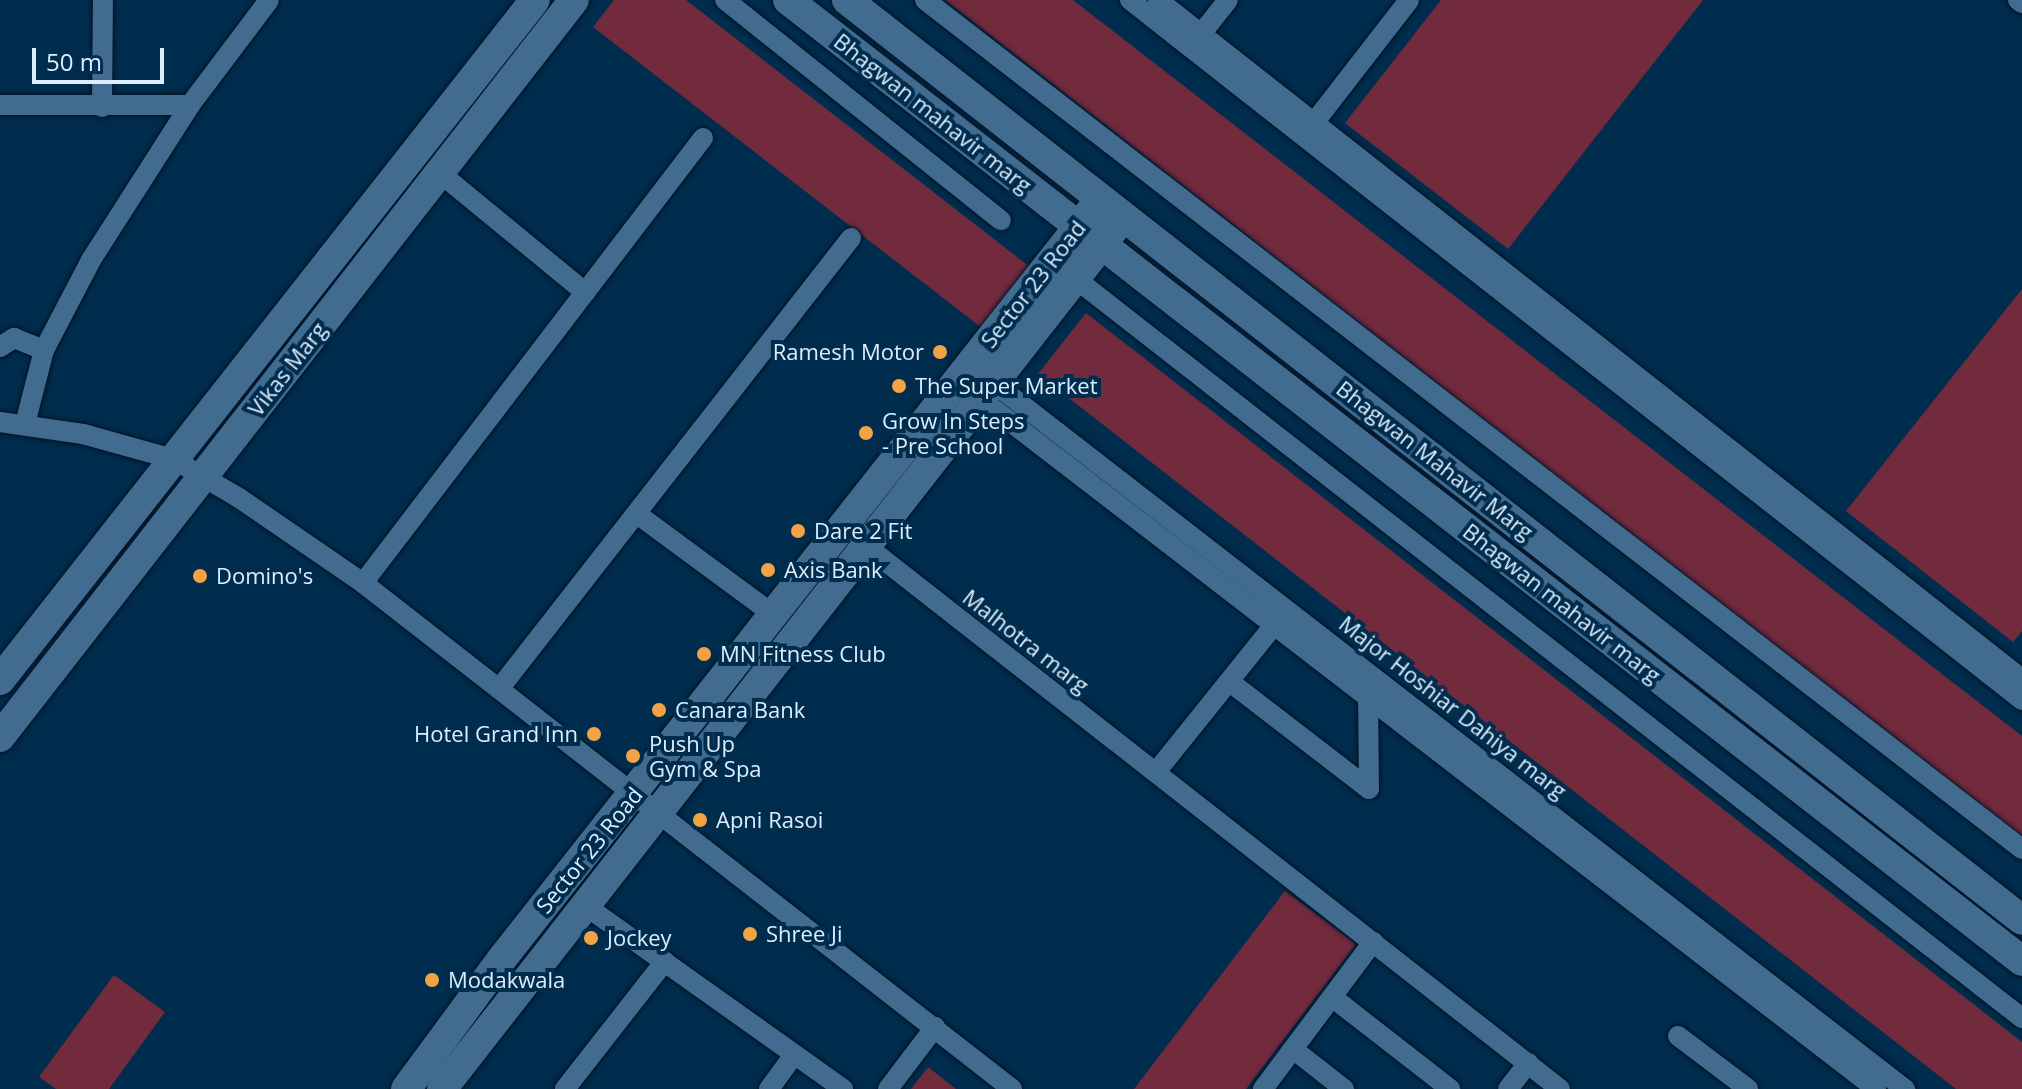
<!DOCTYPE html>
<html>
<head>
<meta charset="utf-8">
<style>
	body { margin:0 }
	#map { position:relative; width:2022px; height:1089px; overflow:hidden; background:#002d4d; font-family:"Open Sans",sans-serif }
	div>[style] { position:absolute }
	.green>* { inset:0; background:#722a3d }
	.roads { filter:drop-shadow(0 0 2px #021426) drop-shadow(0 0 2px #021426) }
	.street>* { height:20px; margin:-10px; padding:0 10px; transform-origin:10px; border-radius:10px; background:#416b8f }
	.secondary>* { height:30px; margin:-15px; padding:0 15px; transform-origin:15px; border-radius:15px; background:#416b8f }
	.dots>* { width:22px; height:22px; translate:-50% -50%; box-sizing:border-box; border:4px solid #002d4d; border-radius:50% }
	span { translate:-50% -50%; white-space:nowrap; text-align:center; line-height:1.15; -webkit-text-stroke:8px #002d4d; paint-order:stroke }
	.street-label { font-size:22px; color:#dcedfe }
	.poi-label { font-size:22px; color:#dcedfe }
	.right { translate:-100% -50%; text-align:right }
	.left { translate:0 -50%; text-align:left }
	.scale { position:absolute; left:32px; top:48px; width:132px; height:36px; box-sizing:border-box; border:4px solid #dcedfe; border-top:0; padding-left:10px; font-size:24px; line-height:28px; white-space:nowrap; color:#dcedfe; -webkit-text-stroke:6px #002d4d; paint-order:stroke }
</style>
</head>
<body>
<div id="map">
	<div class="green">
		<i style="clip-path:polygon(614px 0,686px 0,1030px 267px,982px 328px,593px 27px)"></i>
		<i style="clip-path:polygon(945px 0,1073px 0,2022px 736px,2022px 839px)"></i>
		<i style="clip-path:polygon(1441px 0,1703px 0,1508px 249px,1345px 123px)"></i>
		<i style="clip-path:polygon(2022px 289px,2022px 631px,2013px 642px,1846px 511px)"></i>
		<i style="clip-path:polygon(1086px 313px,2022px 1042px,2022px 1089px,1956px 1089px,1038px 374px)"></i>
		<i style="clip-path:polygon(1285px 891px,1356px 944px,1246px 1089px,1134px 1089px)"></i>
		<i style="clip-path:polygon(114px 975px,165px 1012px,109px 1089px,56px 1089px,39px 1077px)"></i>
		<i style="clip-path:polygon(928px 1067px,956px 1089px,911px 1089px)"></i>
	</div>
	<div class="roads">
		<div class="street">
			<i style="left:725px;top:0;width:353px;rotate:38.6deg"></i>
			<i style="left:925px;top:0;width:1387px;rotate:37.74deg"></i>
			<i style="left:1130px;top:0;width:1134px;rotate:38.12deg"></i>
			<i style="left:1158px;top:0;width:1099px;rotate:38.16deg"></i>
			<i style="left:2018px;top:0;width:5px;rotate:37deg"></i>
			<i style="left:1201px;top:34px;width:43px;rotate:-51.5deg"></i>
			<i style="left:0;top:105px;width:190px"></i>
			<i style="left:102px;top:107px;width:107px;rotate:-89.5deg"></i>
			<i style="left:1306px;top:133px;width:168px;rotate:-52.2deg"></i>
			<i style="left:440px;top:173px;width:188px;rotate:39.4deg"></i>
			<i style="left:1067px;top:272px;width:1212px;rotate:38deg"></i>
			<i style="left:0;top:347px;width:17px;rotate:-33deg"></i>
			<i style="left:14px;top:338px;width:32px;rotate:22deg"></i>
			<i style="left:986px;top:377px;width:1163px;rotate:37.77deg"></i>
			<i style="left:973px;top:393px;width:1140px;rotate:37.62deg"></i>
			<i style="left:0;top:422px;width:84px;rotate:8.2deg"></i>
			<i style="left:83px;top:434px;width:93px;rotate:15.5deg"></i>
			<i style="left:173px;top:459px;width:77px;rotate:30.6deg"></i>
			<i style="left:239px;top:498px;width:150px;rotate:34.4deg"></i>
			<i style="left:363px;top:583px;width:823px;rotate:37.94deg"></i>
			<i style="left:25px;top:424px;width:76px;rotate:-75.6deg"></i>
			<i style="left:44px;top:350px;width:102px;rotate:-62.4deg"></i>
			<i style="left:91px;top:260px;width:184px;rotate:-57.4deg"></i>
			<i style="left:190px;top:105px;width:131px;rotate:-53deg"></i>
			<i style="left:637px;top:514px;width:170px;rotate:36.4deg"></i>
			<i style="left:866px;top:546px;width:881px;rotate:38.04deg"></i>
			<i style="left:363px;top:583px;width:560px;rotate:-52.62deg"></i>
			<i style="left:1230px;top:682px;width:175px;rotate:37.6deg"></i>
			<i style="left:1369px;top:789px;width:94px;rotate:-90.6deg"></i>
			<i style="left:499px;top:689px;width:572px;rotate:-52.03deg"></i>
			<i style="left:1156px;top:772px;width:204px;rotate:-51.2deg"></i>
			<i style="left:583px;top:904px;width:319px;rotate:35.4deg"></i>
			<i style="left:1332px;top:997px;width:150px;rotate:37.9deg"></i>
			<i style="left:1678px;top:1036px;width:88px;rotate:37.1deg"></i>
			<i style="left:1293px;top:1049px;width:65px;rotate:38.1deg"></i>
			<i style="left:565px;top:1089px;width:162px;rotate:-52deg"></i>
			<i style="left:769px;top:1089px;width:42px;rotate:-53.7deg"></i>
			<i style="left:888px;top:1089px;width:78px;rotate:-52.8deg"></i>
			<i style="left:1263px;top:1089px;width:184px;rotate:-53.2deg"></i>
			<i style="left:1508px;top:1089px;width:33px;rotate:-52deg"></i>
		</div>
		<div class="secondary">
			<i style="left:788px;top:0;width:1564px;rotate:37.91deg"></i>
			<i style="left:847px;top:0;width:1492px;rotate:38.06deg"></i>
			<i style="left:0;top:680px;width:865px;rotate:-51.81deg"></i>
			<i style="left:0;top:737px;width:934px;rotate:-52.09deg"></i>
			<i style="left:406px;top:1089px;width:160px;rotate:-53.6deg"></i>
			<i style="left:501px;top:960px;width:953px;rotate:-51.77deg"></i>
			<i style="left:442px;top:1089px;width:1090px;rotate:-52.01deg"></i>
		</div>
	</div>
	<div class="dots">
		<i style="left:940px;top:352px;background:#f4a344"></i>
		<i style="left:899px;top:386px;background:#f4a344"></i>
		<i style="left:866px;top:433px;background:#f4a344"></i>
		<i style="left:798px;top:531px;background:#f4a344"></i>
		<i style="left:768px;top:570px;background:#f4a344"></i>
		<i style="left:200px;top:576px;background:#f4a344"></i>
		<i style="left:704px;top:654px;background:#f4a344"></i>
		<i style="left:659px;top:710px;background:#f4a344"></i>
		<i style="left:594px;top:734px;background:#f4a344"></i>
		<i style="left:633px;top:756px;background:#f4a344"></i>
		<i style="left:700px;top:820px;background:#f4a344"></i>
		<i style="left:750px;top:934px;background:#f4a344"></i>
		<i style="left:591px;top:938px;background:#f4a344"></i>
		<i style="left:432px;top:980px;background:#f4a344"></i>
	</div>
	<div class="street-label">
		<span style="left:933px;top:113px;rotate:38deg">Bhagwan mahavir marg</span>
		<span style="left:1033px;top:284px;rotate:-52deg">Sector 23 Road</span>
		<span style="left:287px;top:369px;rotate:-52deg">Vikas Marg</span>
		<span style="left:1435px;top:460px;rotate:38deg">Bhagwan Mahavir Marg</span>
		<span style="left:1562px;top:603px;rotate:38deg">Bhagwan mahavir marg</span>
		<span style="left:1026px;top:641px;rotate:38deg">Malhotra marg</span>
		<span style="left:1453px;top:707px;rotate:38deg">Major Hoshiar Dahiya marg</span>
		<span style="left:589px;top:850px;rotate:-51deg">Sector 23 Road</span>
	</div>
	<div class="poi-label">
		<span class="right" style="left:924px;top:352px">Ramesh Motor</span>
		<span class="left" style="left:915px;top:386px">The Super Market</span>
		<span class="left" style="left:882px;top:433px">Grow In Steps<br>- Pre School</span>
		<span class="left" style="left:814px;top:531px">Dare 2 Fit</span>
		<span class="left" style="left:784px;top:570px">Axis Bank</span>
		<span class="left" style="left:216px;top:576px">Domino's</span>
		<span class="left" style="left:720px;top:654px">MN Fitness Club</span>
		<span class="left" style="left:675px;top:710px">Canara Bank</span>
		<span class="right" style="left:578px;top:734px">Hotel Grand Inn</span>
		<span class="left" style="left:649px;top:756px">Push Up<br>Gym &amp; Spa</span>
		<span class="left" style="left:716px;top:820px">Apni Rasoi</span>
		<span class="left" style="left:766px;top:934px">Shree Ji</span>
		<span class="left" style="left:607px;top:938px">Jockey</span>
		<span class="left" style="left:448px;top:980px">Modakwala</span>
	</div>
	<div class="scale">50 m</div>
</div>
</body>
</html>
